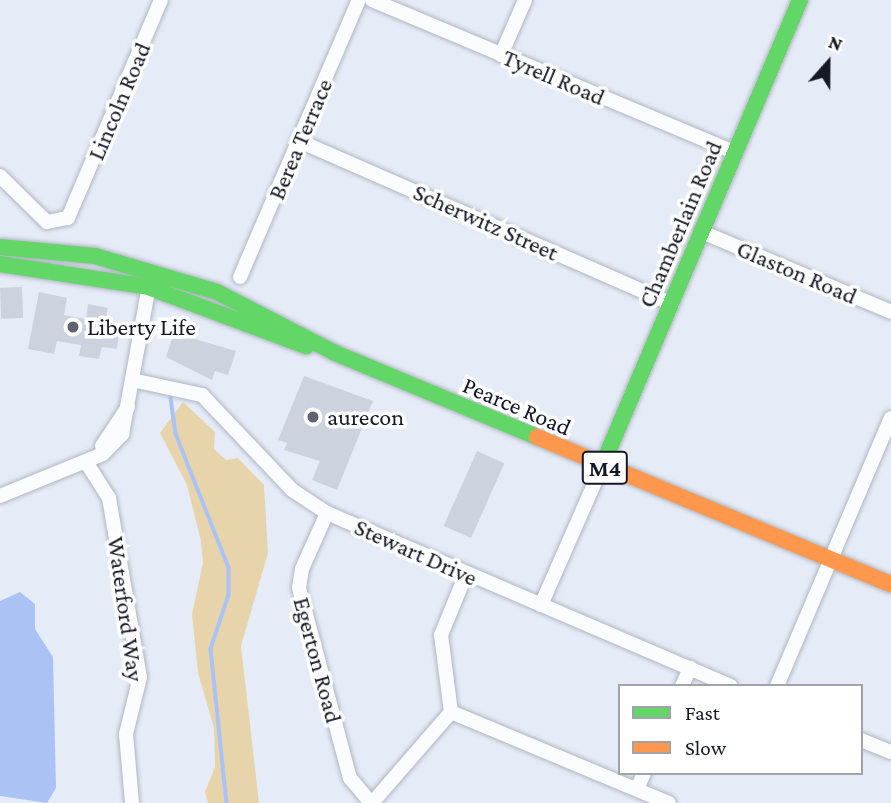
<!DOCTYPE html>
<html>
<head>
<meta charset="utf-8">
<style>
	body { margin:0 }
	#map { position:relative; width:891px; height:803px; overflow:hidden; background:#e6ecf7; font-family:"Crimson Pro",serif }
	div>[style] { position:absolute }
	.green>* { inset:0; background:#e7d4ab }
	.water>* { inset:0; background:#abc3f4 }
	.stream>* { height:3.5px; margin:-1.75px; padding:0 1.75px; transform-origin:1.75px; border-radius:1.75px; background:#abc3f4 }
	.building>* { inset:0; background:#cdd3de; transform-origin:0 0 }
	.roads { filter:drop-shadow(0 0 2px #b0b6c1) drop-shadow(0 0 2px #b0b6c1) }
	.street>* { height:14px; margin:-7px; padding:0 7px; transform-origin:7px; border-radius:7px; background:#fbfcfe }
	.fast>* { height:16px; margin:-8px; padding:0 8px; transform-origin:8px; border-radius:8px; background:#63d668 }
	.slow>* { height:16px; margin:-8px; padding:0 8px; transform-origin:8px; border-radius:8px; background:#ff974d }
	.dots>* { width:19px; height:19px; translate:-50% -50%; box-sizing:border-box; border:4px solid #fff; border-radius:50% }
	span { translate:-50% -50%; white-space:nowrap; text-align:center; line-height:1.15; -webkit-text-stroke:7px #fff; paint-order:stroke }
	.shield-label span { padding:2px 5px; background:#fff; border:2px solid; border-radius:5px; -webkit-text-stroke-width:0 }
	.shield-label { font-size:23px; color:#141925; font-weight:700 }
	.street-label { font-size:24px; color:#141925 }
	.poi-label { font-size:24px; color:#141925 }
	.left { translate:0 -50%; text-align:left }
	.legend { position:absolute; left:618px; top:684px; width:245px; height:91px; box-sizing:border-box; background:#fff; border:2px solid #a1a3a8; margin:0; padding:9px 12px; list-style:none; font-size:21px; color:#141925 }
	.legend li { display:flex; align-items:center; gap:14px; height:35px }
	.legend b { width:35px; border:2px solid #a1a3a8 }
	.north { position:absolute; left:793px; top:28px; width:70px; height:70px; -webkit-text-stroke:5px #fff; paint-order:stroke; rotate:21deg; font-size:19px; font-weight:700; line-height:28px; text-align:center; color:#141925 }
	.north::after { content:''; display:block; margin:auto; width:24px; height:32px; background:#141925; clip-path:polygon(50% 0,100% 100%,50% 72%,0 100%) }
</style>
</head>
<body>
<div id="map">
	<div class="green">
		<i style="clip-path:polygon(183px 402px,215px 432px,214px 449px,226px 460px,238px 458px,264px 485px,268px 553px,241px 646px,259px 803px,208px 803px,205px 792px,215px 767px,214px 728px,198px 673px,192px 614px,203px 563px,201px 541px,187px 485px,160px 433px)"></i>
	</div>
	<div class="water">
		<i style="clip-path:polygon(20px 592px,35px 604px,35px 629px,53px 657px,56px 788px,47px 803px,0 796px,0 601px)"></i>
	</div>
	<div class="stream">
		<i style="left:171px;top:398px;width:36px;rotate:82deg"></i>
		<i style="left:176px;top:434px;width:144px;rotate:68.4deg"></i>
		<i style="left:229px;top:568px;width:27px;rotate:90deg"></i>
		<i style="left:229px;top:595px;width:57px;rotate:108.4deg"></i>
		<i style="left:211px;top:649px;width:155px;rotate:84.1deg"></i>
	</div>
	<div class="building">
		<i style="left:22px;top:287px;width:31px;height:22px;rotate:88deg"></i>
		<i style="clip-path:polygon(39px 292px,67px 298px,64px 315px,86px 319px,88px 304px,108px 308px,105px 325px,120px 328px,117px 349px,102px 347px,99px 359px,79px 356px,81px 345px,57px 341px,54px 354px,28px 349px)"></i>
		<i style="clip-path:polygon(174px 333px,236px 351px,228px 375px,215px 371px,212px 380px,166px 357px)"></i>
		<i style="clip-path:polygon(304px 376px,373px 401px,337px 490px,312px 480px,320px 461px,284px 450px,287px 443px,278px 440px)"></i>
		<i style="left:477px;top:451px;width:30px;height:82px;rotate:24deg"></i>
	</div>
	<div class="roads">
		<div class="street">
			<i style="left:372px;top:0;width:395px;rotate:22.8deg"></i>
			<i style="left:501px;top:55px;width:60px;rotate:-66.4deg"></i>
			<i style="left:299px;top:141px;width:407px;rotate:23.6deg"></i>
			<i style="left:0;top:176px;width:66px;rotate:44.4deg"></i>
			<i style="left:47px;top:222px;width:21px;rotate:-11deg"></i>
			<i style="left:68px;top:218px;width:237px;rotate:-66.9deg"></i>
			<i style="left:702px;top:232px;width:205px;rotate:22.9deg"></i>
			<i style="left:240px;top:277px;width:301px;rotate:-66.8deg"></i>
			<i style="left:132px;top:380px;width:72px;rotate:12.1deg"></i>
			<i style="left:202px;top:395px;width:131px;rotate:46.5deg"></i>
			<i style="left:292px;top:490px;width:42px;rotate:33.3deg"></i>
			<i style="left:327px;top:513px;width:439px;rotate:23.2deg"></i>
			<i style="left:102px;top:446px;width:47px;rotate:-56.3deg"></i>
			<i style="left:86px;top:462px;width:43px;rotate:57.4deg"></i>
			<i style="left:109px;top:498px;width:182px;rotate:80.2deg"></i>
			<i style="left:140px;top:677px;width:59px;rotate:103.8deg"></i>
			<i style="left:126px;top:734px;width:69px;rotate:85deg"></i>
			<i style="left:0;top:496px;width:111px;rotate:-22.2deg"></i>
			<i style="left:103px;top:454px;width:28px;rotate:-46deg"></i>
			<i style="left:122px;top:434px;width:157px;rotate:-79.7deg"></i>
			<i style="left:327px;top:513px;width:61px;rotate:114.1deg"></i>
			<i style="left:302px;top:569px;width:19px;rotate:99deg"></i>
			<i style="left:299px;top:588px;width:197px;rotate:75deg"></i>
			<i style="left:350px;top:778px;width:33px;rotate:50deg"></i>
			<i style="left:466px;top:574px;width:66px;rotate:112.3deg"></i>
			<i style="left:441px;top:635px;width:78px;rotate:82.6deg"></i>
			<i style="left:451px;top:712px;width:236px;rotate:22.7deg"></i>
			<i style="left:541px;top:605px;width:152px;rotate:-66.3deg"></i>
			<i style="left:682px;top:686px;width:20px;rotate:-66deg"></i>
			<i style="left:777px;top:686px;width:291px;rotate:-67deg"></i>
			<i style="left:861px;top:740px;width:32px;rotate:22deg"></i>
			<i style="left:637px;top:789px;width:17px;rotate:-66deg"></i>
			<i style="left:372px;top:803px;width:121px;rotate:-49deg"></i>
		</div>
		<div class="fast">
			<i style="left:0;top:247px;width:95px;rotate:5.4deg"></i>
			<i style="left:95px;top:256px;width:127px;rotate:16.4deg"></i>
			<i style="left:217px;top:292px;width:133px;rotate:27.3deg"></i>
			<i style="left:335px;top:353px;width:219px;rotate:22.6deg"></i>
			<i style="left:0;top:264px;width:150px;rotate:8.8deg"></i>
			<i style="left:148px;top:287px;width:169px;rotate:20.5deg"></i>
			<i style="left:602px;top:466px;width:506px;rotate:-66.98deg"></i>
		</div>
		<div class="slow">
			<i style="left:537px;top:437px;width:383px;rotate:22.6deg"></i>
		</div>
	</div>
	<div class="dots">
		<i style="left:73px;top:327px;background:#5e636e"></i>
		<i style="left:313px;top:417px;background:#5e636e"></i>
	</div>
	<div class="shield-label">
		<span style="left:605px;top:468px">M4</span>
	</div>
	<div class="street-label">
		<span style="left:554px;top:77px;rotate:23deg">Tyrell Road</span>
		<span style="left:119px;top:101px;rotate:-67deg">Lincoln Road</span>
		<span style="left:300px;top:139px;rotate:-67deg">Berea Terrace</span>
		<span style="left:486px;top:222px;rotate:24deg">Scherwitz Street</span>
		<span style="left:680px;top:224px;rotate:-67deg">Chamberlain Road</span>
		<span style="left:797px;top:272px;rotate:23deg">Glaston Road</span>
		<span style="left:517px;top:406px;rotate:23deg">Pearce Road</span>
		<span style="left:416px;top:552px;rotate:24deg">Stewart Drive</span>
		<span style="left:126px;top:609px;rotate:82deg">Waterford Way</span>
		<span style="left:318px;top:660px;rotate:75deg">Egerton Road</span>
	</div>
	<div class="poi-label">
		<span class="left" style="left:87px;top:327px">Liberty Life</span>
		<span class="left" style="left:327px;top:417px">aurecon</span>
	</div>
	<ul class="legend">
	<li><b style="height:9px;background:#63d668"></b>Fast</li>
	<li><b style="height:9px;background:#ff974d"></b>Slow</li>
	</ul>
	<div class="north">N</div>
</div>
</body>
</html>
